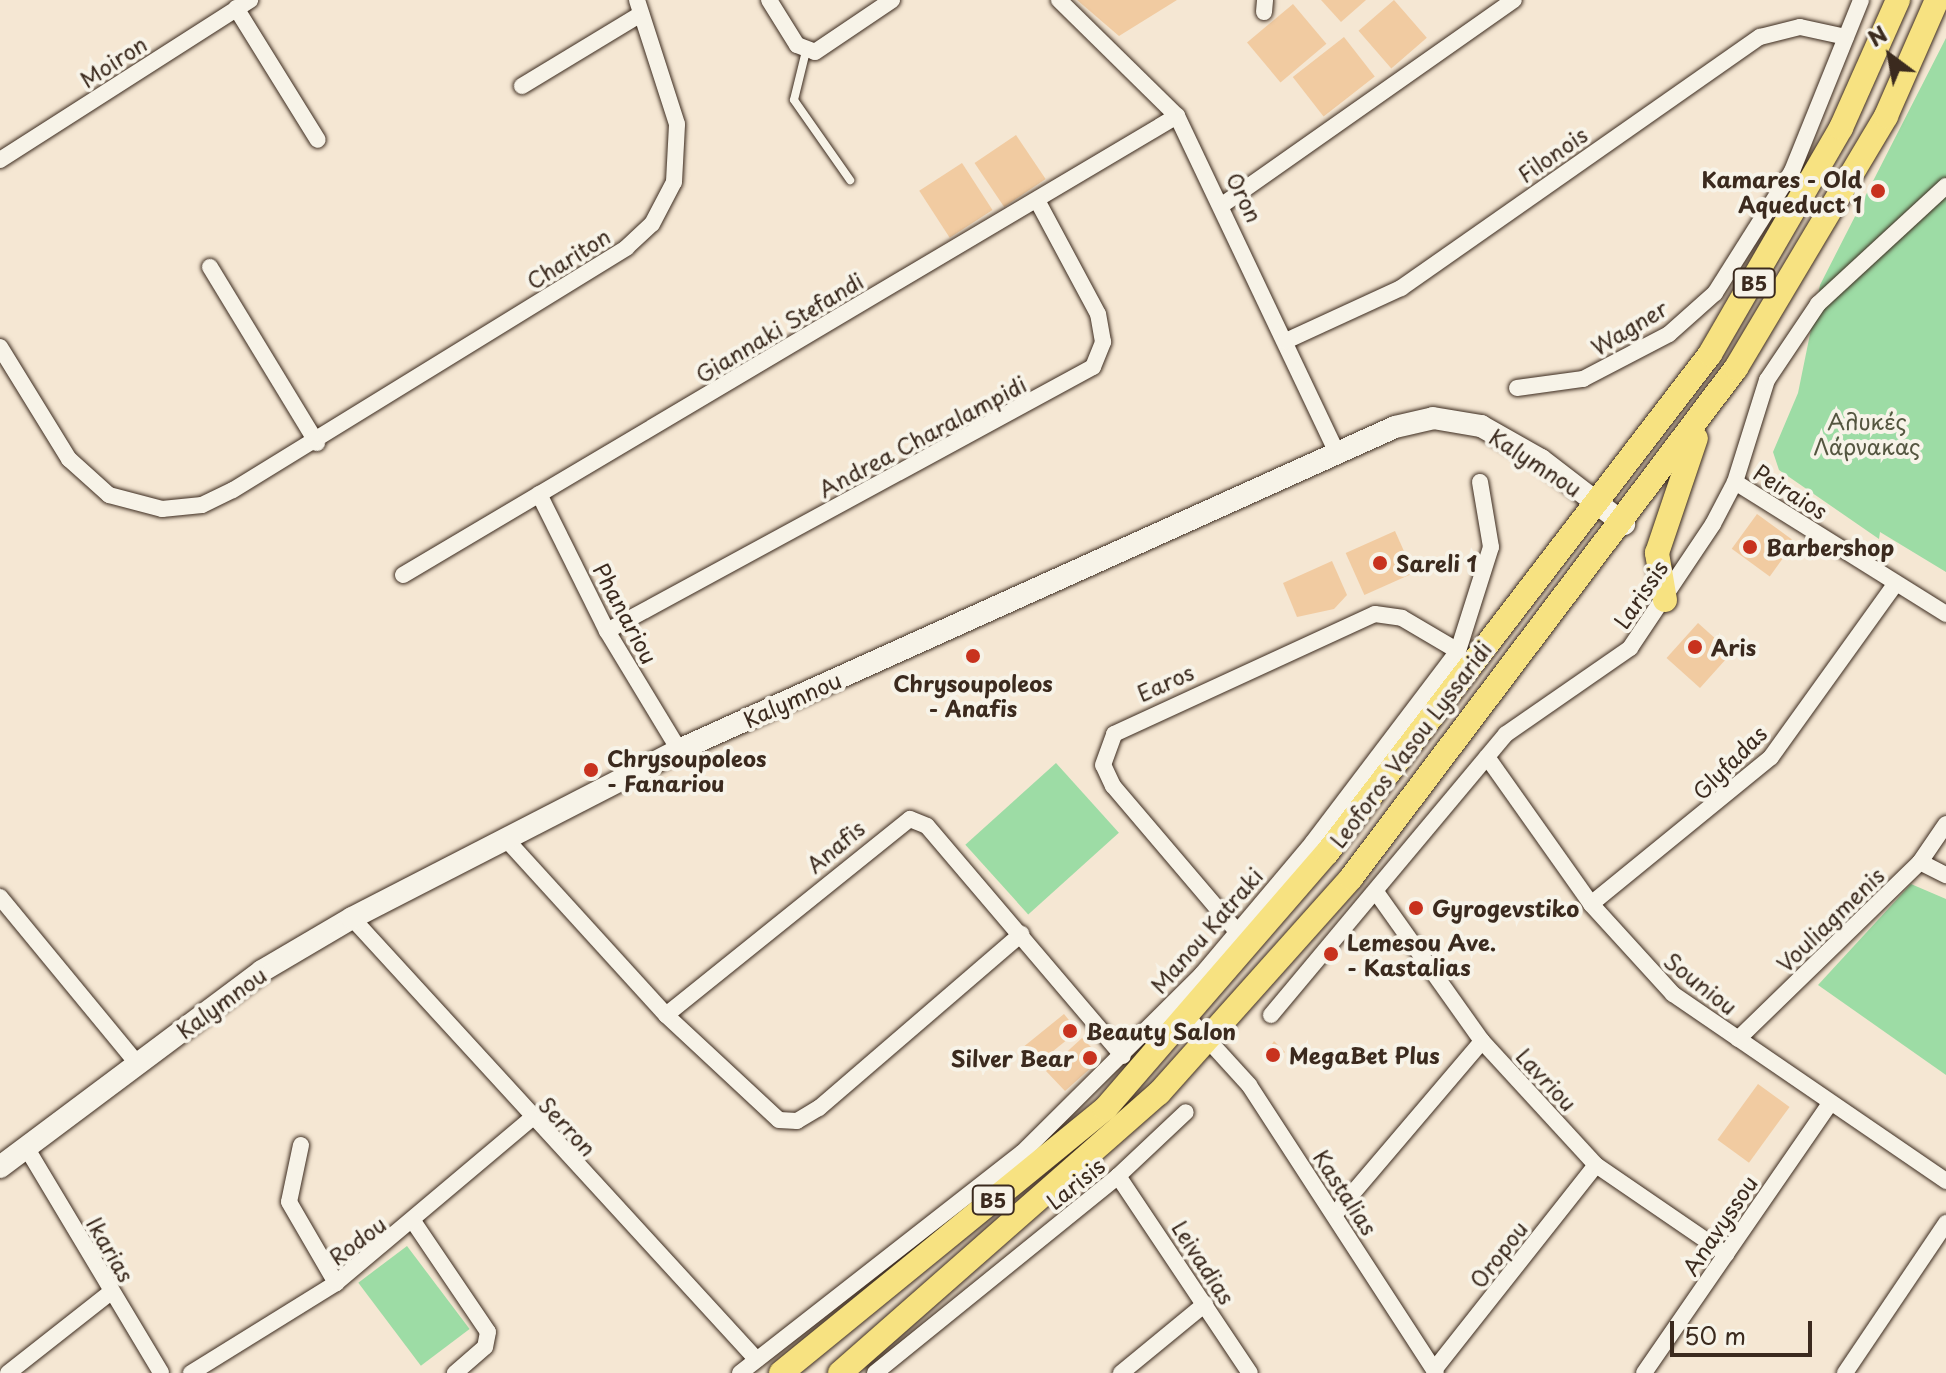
<!DOCTYPE html>
<html>
<head>
<meta charset="utf-8">
<style>
	body { margin:0 }
	#map { position:relative; width:1946px; height:1373px; overflow:hidden; background:#f5e7d3; font-family:"Playpen Sans",sans-serif }
	div>[style] { position:absolute }
	.green>* { inset:0; background:#9ddca5; transform-origin:0 0 }
	.building>* { inset:0; background:#f1cba1; transform-origin:0 0 }
	.roads { filter:drop-shadow(0 0 2px #3b2a1e) drop-shadow(0 0 2px #3b2a1e) }
	.lane>* { height:8px; margin:-4px; padding:0 4px; transform-origin:4px; border-radius:4px; background:#f7f3e8 }
	.street>* { height:16px; margin:-8px; padding:0 8px; transform-origin:8px; border-radius:8px; background:#f7f3e8 }
	.secondary>* { height:22px; margin:-11px; padding:0 11px; transform-origin:11px; border-radius:11px; background:#f7f3e8 }
	.primary>* { height:24px; margin:-12px; padding:0 12px; transform-origin:12px; border-radius:12px; background:#f7e281 }
	.dots>* { width:22px; height:22px; translate:-50% -50%; box-sizing:border-box; border:4px solid #f7f3e8; border-radius:50% }
	span { translate:-50% -50%; white-space:nowrap; text-align:center; line-height:1.15; -webkit-text-stroke:8px #f7f3e8; paint-order:stroke }
	.shield-label span { padding:2px 6px; background:#f7f3e8; border:2px solid; border-radius:6px; -webkit-text-stroke-width:0 }
	.shield-label { font-size:20px; color:#3b2a1e; font-weight:700 }
	.street-label { font-size:22px; color:#3b2a1e }
	.poi-label { font-size:22px; color:#3b2a1e; font-weight:700 }
	.right { translate:-100% -50%; text-align:right }
	.left { translate:0 -50%; text-align:left }
	.park-label { font-size:22px; color:#545640 }
	.north { position:absolute; left:1850px; top:16px; width:80px; height:80px; -webkit-text-stroke:6px #f7f3e8; paint-order:stroke; rotate:328deg; font-size:22px; font-weight:700; line-height:32px; text-align:center; color:#3b2a1e }
	.north::after { content:''; display:block; margin:auto; width:28px; height:36px; background:#3b2a1e; clip-path:polygon(50% 0,100% 100%,50% 72%,0 100%) }
	.scale { position:absolute; left:1670px; top:1321px; width:142px; height:36px; box-sizing:border-box; border:4px solid #3b2a1e; border-top:0; padding-left:10px; font-size:24px; line-height:28px; white-space:nowrap; color:#3b2a1e; -webkit-text-stroke:6px #f7f3e8; paint-order:stroke }
</style>
</head>
<body>
<div id="map">
	<div class="green">
		<i style="clip-path:polygon(1946px 38px,1946px 572px,1880px 532px,1879px 539px,1779px 470px,1773px 452px,1798px 393px,1820px 285px)"></i>
		<i style="left:1056px;top:763px;width:94px;height:122px;rotate:48deg"></i>
		<i style="clip-path:polygon(1911px 884px,1946px 899px,1946px 1075px,1818px 985px)"></i>
		<i style="left:407px;top:1246px;width:104px;height:61px;rotate:53deg"></i>
	</div>
	<div class="building">
		<i style="clip-path:polygon(1077px 0,1177px 0,1119px 36px)"></i>
		<i style="clip-path:polygon(1321px 0,1366px 0,1341px 22px)"></i>
		<i style="left:1394px;top:0;width:50px;height:47px;rotate:49deg"></i>
		<i style="left:1293px;top:4px;width:52px;height:60px;rotate:50deg"></i>
		<i style="left:1344px;top:37px;width:50px;height:65px;rotate:52deg"></i>
		<i style="left:1016px;top:135px;width:53px;height:50px;rotate:56deg"></i>
		<i style="left:962px;top:163px;width:56px;height:51px;rotate:57deg"></i>
		<i style="left:1757px;top:514px;width:47px;height:43px;rotate:36deg"></i>
		<i style="left:1395px;top:531px;width:46px;height:54px;rotate:66deg"></i>
		<i style="clip-path:polygon(1332px 561px,1347px 595px,1334px 609px,1297px 617px,1283px 583px)"></i>
		<i style="left:1698px;top:623px;width:45px;height:47px;rotate:42deg"></i>
		<i style="left:1064px;top:1014px;width:22px;height:52px;rotate:51deg"></i>
		<i style="clip-path:polygon(1082px 1038px,1094px 1050px,1092px 1067px,1065px 1091px,1046px 1071px)"></i>
		<i style="clip-path:polygon(1274px 1041px,1285px 1052px,1272px 1065px,1264px 1057px)"></i>
		<i style="left:1758px;top:1084px;width:39px;height:69px;rotate:36deg"></i>
	</div>
	<div class="roads">
		<div class="lane">
			<i style="left:806px;top:51px;width:50px;rotate:103.8deg"></i>
			<i style="left:794px;top:100px;width:98px;rotate:55deg"></i>
		</div>
		<div class="street">
			<i style="left:769px;top:0;width:53px;rotate:58.1deg"></i>
			<i style="left:797px;top:45px;width:19px;rotate:21deg"></i>
			<i style="left:815px;top:52px;width:93px;rotate:-34deg"></i>
			<i style="left:1059px;top:0;width:165px;rotate:44.5deg"></i>
			<i style="left:1177px;top:116px;width:371px;rotate:64.6deg"></i>
			<i style="left:236px;top:8px;width:155px;rotate:58.2deg"></i>
			<i style="left:1264px;top:12px;width:12px;rotate:-85deg"></i>
			<i style="left:522px;top:86px;width:139px;rotate:-31.2deg"></i>
			<i style="left:0;top:160px;width:297px;rotate:-32.6deg"></i>
			<i style="left:1225px;top:203px;width:353px;rotate:-35.1deg"></i>
			<i style="left:210px;top:267px;width:206px;rotate:58.7deg"></i>
			<i style="left:1286px;top:341px;width:127px;rotate:-24.7deg"></i>
			<i style="left:1401px;top:288px;width:438px;rotate:-35deg"></i>
			<i style="left:1760px;top:37px;width:41px;rotate:-14deg"></i>
			<i style="left:1800px;top:27px;width:47px;rotate:12.3deg"></i>
			<i style="left:0;top:347px;width:132px;rotate:58.4deg"></i>
			<i style="left:69px;top:459px;width:54px;rotate:42deg"></i>
			<i style="left:109px;top:495px;width:55px;rotate:14.8deg"></i>
			<i style="left:162px;top:509px;width:40px;rotate:-5.7deg"></i>
			<i style="left:202px;top:505px;width:34px;rotate:-26deg"></i>
			<i style="left:233px;top:490px;width:462px;rotate:-31.6deg"></i>
			<i style="left:626px;top:248px;width:35px;rotate:-43deg"></i>
			<i style="left:652px;top:224px;width:47px;rotate:-62.4deg"></i>
			<i style="left:674px;top:182px;width:58px;rotate:-87deg"></i>
			<i style="left:677px;top:124px;width:130px;rotate:-107.9deg"></i>
			<i style="left:1517px;top:388px;width:67px;rotate:-7.8deg"></i>
			<i style="left:1583px;top:379px;width:97px;rotate:-27.6deg"></i>
			<i style="left:1669px;top:334px;width:62px;rotate:-41.7deg"></i>
			<i style="left:1715px;top:293px;width:144px;rotate:-57.7deg"></i>
			<i style="left:1792px;top:171px;width:184px;rotate:-68deg"></i>
			<i style="left:1735px;top:482px;width:249px;rotate:32deg"></i>
			<i style="left:539px;top:494px;width:153px;rotate:63.6deg"></i>
			<i style="left:607px;top:631px;width:139px;rotate:58.8deg"></i>
			<i style="left:403px;top:575px;width:900px;rotate:-30.67deg"></i>
			<i style="left:607px;top:631px;width:553px;rotate:-28.51deg"></i>
			<i style="left:1093px;top:367px;width:27px;rotate:-68deg"></i>
			<i style="left:1103px;top:342px;width:28px;rotate:-100deg"></i>
			<i style="left:1098px;top:314px;width:129px;rotate:-118.2deg"></i>
			<i style="left:1487px;top:757px;width:180px;rotate:54.7deg"></i>
			<i style="left:1591px;top:904px;width:122px;rotate:47.7deg"></i>
			<i style="left:1673px;top:994px;width:331px;rotate:34.4deg"></i>
			<i style="left:505px;top:838px;width:239px;rotate:47.7deg"></i>
			<i style="left:666px;top:1015px;width:154px;rotate:42.9deg"></i>
			<i style="left:779px;top:1120px;width:18px;rotate:3deg"></i>
			<i style="left:797px;top:1121px;width:26px;rotate:-31deg"></i>
			<i style="left:819px;top:1108px;width:267px;rotate:-40.7deg"></i>
			<i style="left:1920px;top:862px;width:29px;rotate:27deg"></i>
			<i style="left:1376px;top:892px;width:183px;rotate:54.6deg"></i>
			<i style="left:1482px;top:1041px;width:168px;rotate:47.4deg"></i>
			<i style="left:1596px;top:1165px;width:158px;rotate:34.4deg"></i>
			<i style="left:0;top:897px;width:215px;rotate:50.5deg"></i>
			<i style="left:1591px;top:904px;width:232px;rotate:-39.2deg"></i>
			<i style="left:1771px;top:757px;width:214px;rotate:-54.3deg"></i>
			<i style="left:352px;top:918px;width:599px;rotate:47.5deg"></i>
			<i style="left:1234px;top:928px;width:187px;rotate:-130.4deg"></i>
			<i style="left:1113px;top:786px;width:23px;rotate:-115deg"></i>
			<i style="left:1103px;top:765px;width:33px;rotate:-70deg"></i>
			<i style="left:1114px;top:734px;width:287px;rotate:-24.7deg"></i>
			<i style="left:1375px;top:614px;width:27px;rotate:8deg"></i>
			<i style="left:1402px;top:618px;width:65px;rotate:30.5deg"></i>
			<i style="left:666px;top:1015px;width:313px;rotate:-38.8deg"></i>
			<i style="left:910px;top:819px;width:18px;rotate:22deg"></i>
			<i style="left:927px;top:826px;width:302px;rotate:49.6deg"></i>
			<i style="left:1271px;top:1015px;width:366px;rotate:-50.1deg"></i>
			<i style="left:1506px;top:734px;width:151px;rotate:-34.7deg"></i>
			<i style="left:1630px;top:648px;width:149px;rotate:-56.2deg"></i>
			<i style="left:1713px;top:524px;width:47px;rotate:-62.4deg"></i>
			<i style="left:1735px;top:482px;width:107px;rotate:-72.6deg"></i>
			<i style="left:1767px;top:380px;width:92px;rotate:-56.1deg"></i>
			<i style="left:1818px;top:304px;width:174px;rotate:-42.7deg"></i>
			<i style="left:1189px;top:1019px;width:89px;rotate:47.7deg"></i>
			<i style="left:1249px;top:1085px;width:343px;rotate:57deg"></i>
			<i style="left:1738px;top:1039px;width:254px;rotate:-44.2deg"></i>
			<i style="left:1920px;top:862px;width:46px;rotate:-55.6deg"></i>
			<i style="left:301px;top:1145px;width:58px;rotate:101.9deg"></i>
			<i style="left:289px;top:1202px;width:94px;rotate:59.9deg"></i>
			<i style="left:26px;top:1147px;width:263px;rotate:59.1deg"></i>
			<i style="left:1118px;top:1176px;width:237px;rotate:56.2deg"></i>
			<i style="left:1335px;top:1214px;width:227px;rotate:-49.6deg"></i>
			<i style="left:415px;top:1224px;width:130px;rotate:55.9deg"></i>
			<i style="left:488px;top:1332px;width:15px;rotate:101deg"></i>
			<i style="left:485px;top:1347px;width:40px;rotate:139deg"></i>
			<i style="left:1434px;top:1370px;width:261px;rotate:-51.7deg"></i>
			<i style="left:8px;top:1373px;width:131px;rotate:-38.2deg"></i>
			<i style="left:191px;top:1373px;width:171px;rotate:-31.8deg"></i>
			<i style="left:336px;top:1283px;width:255px;rotate:-40.1deg"></i>
			<i style="left:740px;top:1373px;width:358px;rotate:-38deg"></i>
			<i style="left:1022px;top:1153px;width:254px;rotate:-44.8deg"></i>
			<i style="left:1202px;top:974px;width:172px;rotate:-49.9deg"></i>
			<i style="left:1313px;top:842px;width:240px;rotate:-52.8deg"></i>
			<i style="left:1458px;top:651px;width:109px;rotate:-72.4deg"></i>
			<i style="left:1491px;top:547px;width:66px;rotate:-99.6deg"></i>
			<i style="left:875px;top:1373px;width:313px;rotate:-39deg"></i>
			<i style="left:1118px;top:1176px;width:93px;rotate:-43.3deg"></i>
			<i style="left:1121px;top:1373px;width:109px;rotate:-39.4deg"></i>
			<i style="left:1644px;top:1373px;width:328px;rotate:-55.4deg"></i>
			<i style="left:1845px;top:1373px;width:181px;rotate:-56deg"></i>
		</div>
		<div class="secondary">
			<i style="left:0;top:1167px;width:327px;rotate:-36.8deg"></i>
			<i style="left:262px;top:971px;width:104px;rotate:-30.5deg"></i>
			<i style="left:352px;top:918px;width:368px;rotate:-27.2deg"></i>
			<i style="left:679px;top:750px;width:785px;rotate:-24.28deg"></i>
			<i style="left:1395px;top:427px;width:39px;rotate:-13deg"></i>
			<i style="left:1433px;top:418px;width:49px;rotate:9.5deg"></i>
			<i style="left:1481px;top:426px;width:69px;rotate:29.5deg"></i>
			<i style="left:1541px;top:460px;width:105px;rotate:37.6deg"></i>
		</div>
		<div class="primary">
			<i style="left:1665px;top:600px;width:48px;rotate:-99.7deg"></i>
			<i style="left:1657px;top:553px;width:121px;rotate:-71.3deg"></i>
			<i style="left:781px;top:1373px;width:418px;rotate:-39.2deg"></i>
			<i style="left:1105px;top:1109px;width:339px;rotate:-49.1deg"></i>
			<i style="left:1327px;top:853px;width:629px;rotate:-52.49deg"></i>
			<i style="left:1710px;top:354px;width:261px;rotate:-59.9deg"></i>
			<i style="left:1841px;top:128px;width:140px;rotate:-66deg"></i>
			<i style="left:840px;top:1373px;width:424px;rotate:-41.3deg"></i>
			<i style="left:1159px;top:1093px;width:288px;rotate:-48.2deg"></i>
			<i style="left:1351px;top:878px;width:639px;rotate:-52.95deg"></i>
			<i style="left:1736px;top:368px;width:293px;rotate:-59.2deg"></i>
			<i style="left:1886px;top:116px;width:127px;rotate:-66.3deg"></i>
		</div>
	</div>
	<div class="dots">
		<i style="left:1878px;top:191px;background:#c8321e"></i>
		<i style="left:1750px;top:547px;background:#c8321e"></i>
		<i style="left:1380px;top:563px;background:#c8321e"></i>
		<i style="left:1695px;top:647px;background:#c8321e"></i>
		<i style="left:973px;top:656px;background:#c8321e"></i>
		<i style="left:591px;top:770px;background:#c8321e"></i>
		<i style="left:1416px;top:908px;background:#c8321e"></i>
		<i style="left:1331px;top:954px;background:#c8321e"></i>
		<i style="left:1070px;top:1031px;background:#c8321e"></i>
		<i style="left:1273px;top:1055px;background:#c8321e"></i>
		<i style="left:1090px;top:1058px;background:#c8321e"></i>
	</div>
	<div class="shield-label">
		<span style="left:1754px;top:283px">B5</span>
		<span style="left:993px;top:1200px">B5</span>
	</div>
	<div class="street-label">
		<span style="left:113px;top:61px;rotate:-33deg">Moiron</span>
		<span style="left:1552px;top:154px;rotate:-35deg">Filonois</span>
		<span style="left:1245px;top:197px;rotate:64deg">Oron</span>
		<span style="left:568px;top:258px;rotate:-32deg">Chariton</span>
		<span style="left:779px;top:327px;rotate:-31deg">Giannaki Stefandi</span>
		<span style="left:1629px;top:327px;rotate:-31deg">Wagner</span>
		<span style="left:922px;top:436px;rotate:-28deg">Andrea Charalampidi</span>
		<span style="left:1536px;top:462px;rotate:33deg">Kalymnou</span>
		<span style="left:1791px;top:491px;rotate:32deg">Peiraios</span>
		<span style="left:1640px;top:594px;rotate:-56deg">Larissis</span>
		<span style="left:626px;top:613px;rotate:62deg">Phanariou</span>
		<span style="left:1165px;top:682px;rotate:-24deg">Earos</span>
		<span style="left:792px;top:699px;rotate:-24deg">Kalymnou</span>
		<span style="left:1410px;top:744px;rotate:-53deg">Leoforos Vasou Lyssaridi</span>
		<span style="left:1729px;top:762px;rotate:-45deg">Glyfadas</span>
		<span style="left:835px;top:846px;rotate:-40deg">Anafis</span>
		<span style="left:1830px;top:919px;rotate:-44deg">Vouliagmenis</span>
		<span style="left:1206px;top:930px;rotate:-49deg">Manou Katraki</span>
		<span style="left:1701px;top:983px;rotate:38deg">Souniou</span>
		<span style="left:221px;top:1002px;rotate:-36deg">Kalymnou</span>
		<span style="left:1547px;top:1079px;rotate:47deg">Lavriou</span>
		<span style="left:568px;top:1126px;rotate:47deg">Serron</span>
		<span style="left:1075px;top:1183px;rotate:-39deg">Larisis</span>
		<span style="left:1346px;top:1192px;rotate:57deg">Kastalias</span>
		<span style="left:1719px;top:1225px;rotate:-56deg">Anavyssou</span>
		<span style="left:357px;top:1240px;rotate:-37deg">Rodou</span>
		<span style="left:111px;top:1249px;rotate:60deg">Ikarias</span>
		<span style="left:1498px;top:1254px;rotate:-52deg">Oropou</span>
		<span style="left:1204px;top:1262px;rotate:57deg">Leivadias</span>
	</div>
	<div class="poi-label">
		<span class="right" style="left:1862px;top:191px">Kamares - Old<br>Aqueduct 1</span>
		<span class="left" style="left:1766px;top:547px">Barbershop</span>
		<span class="left" style="left:1396px;top:563px">Sareli 1</span>
		<span class="left" style="left:1711px;top:647px">Aris</span>
		<span style="left:973px;top:695px">Chrysoupoleos<br>- Anafis</span>
		<span class="left" style="left:607px;top:770px">Chrysoupoleos<br>- Fanariou</span>
		<span class="left" style="left:1432px;top:908px">Gyrogevstiko</span>
		<span class="left" style="left:1347px;top:954px">Lemesou Ave.<br>- Kastalias</span>
		<span class="left" style="left:1086px;top:1031px">Beauty Salon</span>
		<span class="left" style="left:1289px;top:1055px">MegaBet Plus</span>
		<span class="right" style="left:1074px;top:1058px">Silver Bear</span>
	</div>
	<div class="park-label">
		<span style="left:1867px;top:433px">Αλυκές<br>Λάρνακας</span>
	</div>
	<div class="north">N</div>
	<div class="scale">50 m</div>
</div>
</body>
</html>
